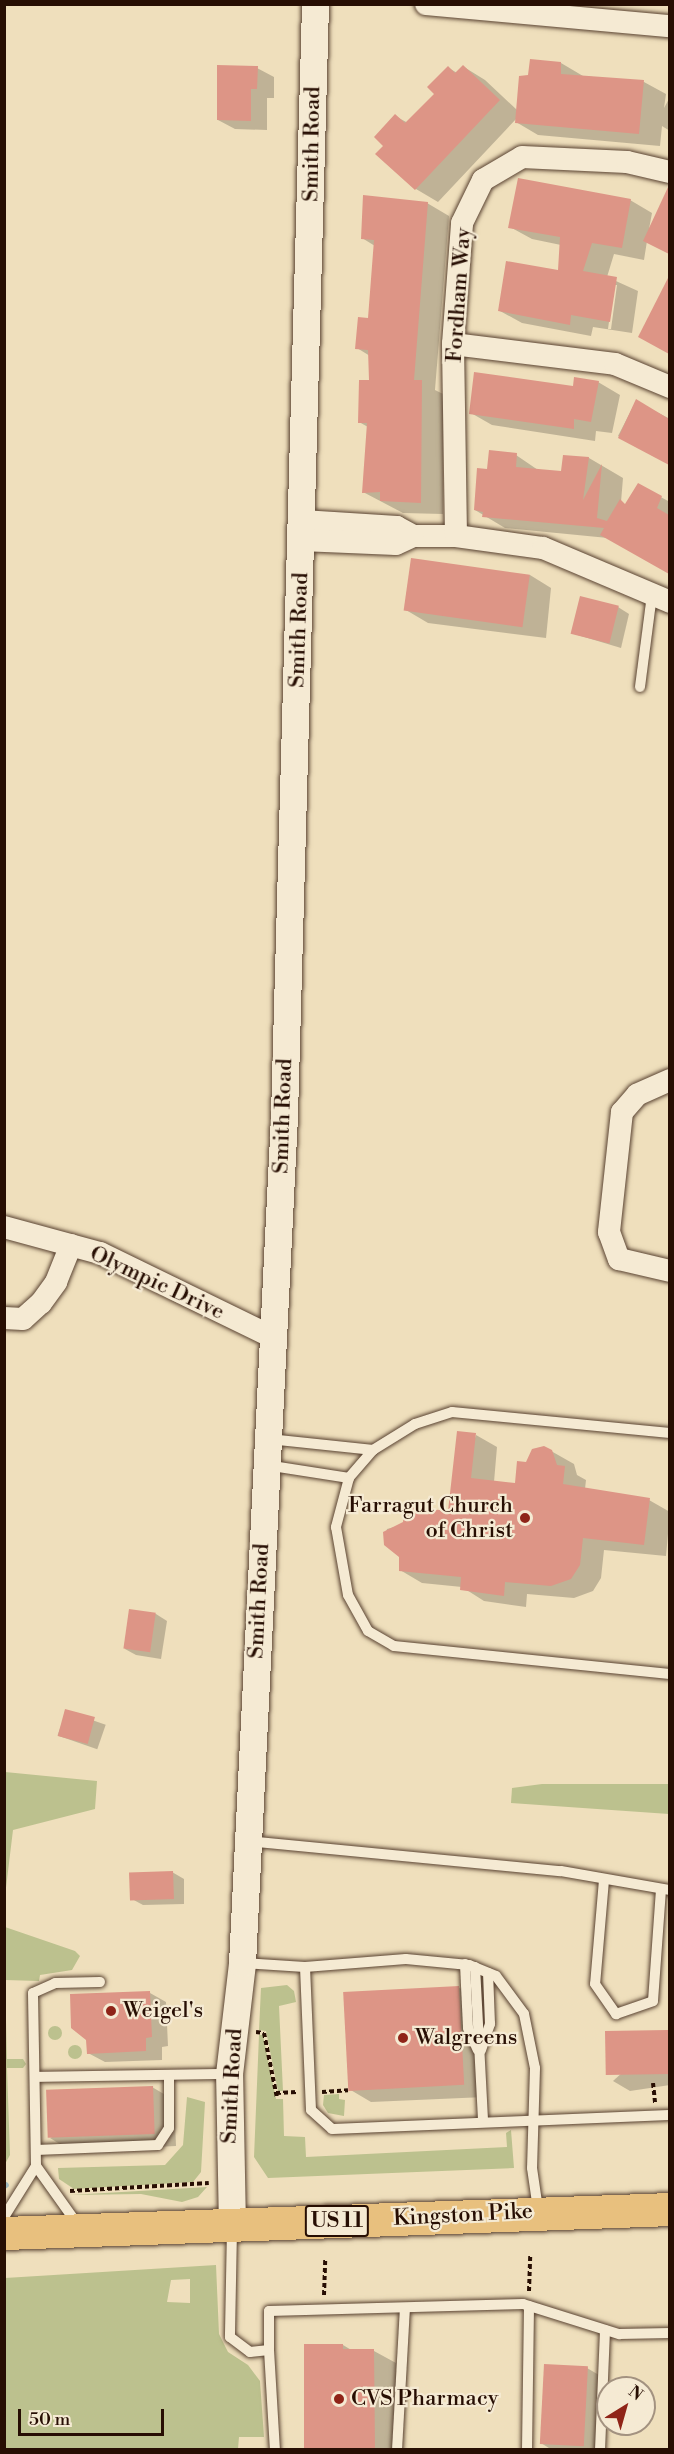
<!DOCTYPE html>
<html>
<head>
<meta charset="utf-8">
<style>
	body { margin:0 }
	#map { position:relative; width:674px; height:2454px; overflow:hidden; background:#efdfbc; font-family:"Libre Bodoni",serif }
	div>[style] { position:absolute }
	.green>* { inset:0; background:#bcc18e }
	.round { border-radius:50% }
	.shadow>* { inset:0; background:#0003; transform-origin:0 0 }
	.stream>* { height:6px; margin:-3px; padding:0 3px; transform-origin:3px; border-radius:3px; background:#a0b9bd }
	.building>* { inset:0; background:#dd9586; transform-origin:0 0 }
	.path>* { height:4px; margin-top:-2px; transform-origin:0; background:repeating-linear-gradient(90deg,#270e03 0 4.5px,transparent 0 7.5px) }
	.roads { filter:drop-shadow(0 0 2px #594231) drop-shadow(0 0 2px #594231) }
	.service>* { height:10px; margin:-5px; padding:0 5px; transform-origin:5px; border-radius:5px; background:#f5ead3 }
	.minor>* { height:22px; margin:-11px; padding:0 11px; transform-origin:11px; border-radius:11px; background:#f5ead3 }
	.tertiary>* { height:27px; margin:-13.5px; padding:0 13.5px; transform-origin:13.5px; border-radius:13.5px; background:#f5ead3 }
	.primary>* { height:33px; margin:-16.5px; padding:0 16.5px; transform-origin:16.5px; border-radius:16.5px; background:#e8c07e }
	.dots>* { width:16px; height:16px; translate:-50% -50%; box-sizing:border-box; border:3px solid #f5ead3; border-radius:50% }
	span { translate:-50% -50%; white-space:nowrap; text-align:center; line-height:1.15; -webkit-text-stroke:4.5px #f5ead3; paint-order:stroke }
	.shield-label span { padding:2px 4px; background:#f5ead3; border:2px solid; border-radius:4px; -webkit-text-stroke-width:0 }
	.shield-label { font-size:21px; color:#270e03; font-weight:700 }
	.street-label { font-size:22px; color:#270e03 }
	.poi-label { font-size:22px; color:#270e03 }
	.right { translate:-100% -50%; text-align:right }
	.left { translate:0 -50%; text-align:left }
	.frame { position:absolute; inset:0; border:6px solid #270e03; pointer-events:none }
	.north { position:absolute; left:596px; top:2376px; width:60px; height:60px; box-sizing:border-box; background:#f5ead3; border:2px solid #a39280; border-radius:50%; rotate:37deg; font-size:16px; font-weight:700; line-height:24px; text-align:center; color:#270e03 }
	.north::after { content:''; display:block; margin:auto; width:21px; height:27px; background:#8f2418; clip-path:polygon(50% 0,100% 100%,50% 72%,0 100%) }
	.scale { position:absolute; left:18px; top:2409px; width:146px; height:27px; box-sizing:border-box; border:3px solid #270e03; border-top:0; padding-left:8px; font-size:18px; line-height:21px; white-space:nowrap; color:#270e03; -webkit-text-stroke:4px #f5ead3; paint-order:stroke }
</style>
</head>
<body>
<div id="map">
	<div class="green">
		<i style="clip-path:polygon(5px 1772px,97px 1781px,95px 1809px,13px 1830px,5px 1896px)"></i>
		<i style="clip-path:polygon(542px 1784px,669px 1784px,669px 1814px,511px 1803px,512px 1788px)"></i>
		<i style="clip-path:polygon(5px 1927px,75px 1951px,80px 1956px,72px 1970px,40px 1975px,39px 1981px,5px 1980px,7px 2059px,23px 2059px,26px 2064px,23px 2068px,7px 2068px,10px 2155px,5px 2164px)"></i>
		<i style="clip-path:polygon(287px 1985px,294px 1991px,296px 2002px,279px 2006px,283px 2091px,278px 2091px,266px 2031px,259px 2030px,261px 1988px)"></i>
		<i class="round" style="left:48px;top:2026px;width:14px;height:14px"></i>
		<i style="clip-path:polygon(259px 2035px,263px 2035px,276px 2099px,283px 2099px,284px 2136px,305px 2137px,306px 2157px,507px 2147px,506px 2133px,511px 2130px,514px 2168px,268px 2178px,254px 2157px)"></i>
		<i class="round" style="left:68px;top:2045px;width:14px;height:14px"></i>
		<i style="clip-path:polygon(339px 2094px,339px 2099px,345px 2100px,344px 2116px,328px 2113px,323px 2105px,324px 2095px)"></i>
		<i style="clip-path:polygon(187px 2097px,205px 2102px,201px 2172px,193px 2182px,74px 2189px,59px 2179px,58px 2168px,165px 2165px,183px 2145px)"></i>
		<i style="clip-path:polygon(207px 2187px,198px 2197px,182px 2202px,141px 2194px,70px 2195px)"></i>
		<i style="clip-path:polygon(evenodd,216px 2265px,219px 2334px,228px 2352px,248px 2365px,260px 2381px,264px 2437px,239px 2437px,238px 2449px,5px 2449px,5px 2278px,216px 2265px,190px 2279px,190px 2303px,167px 2302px,171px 2280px,190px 2279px)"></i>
	</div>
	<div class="shadow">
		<i style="clip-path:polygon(561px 63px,583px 76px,644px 82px,666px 94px,664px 108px,670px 97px,670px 131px,662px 126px,660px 146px,538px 135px,516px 122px,517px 118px,438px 202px,416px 189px,386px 146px,395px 116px,408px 123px,436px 94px,449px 68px,457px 73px,464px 67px,485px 80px,517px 110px,529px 77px)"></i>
		<i style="clip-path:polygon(257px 68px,274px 77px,274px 98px,267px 98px,267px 130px,235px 129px,218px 120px)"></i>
		<i style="clip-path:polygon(evenodd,666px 195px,670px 196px,670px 254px,647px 241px,644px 260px,614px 254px,607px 277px,638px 291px,632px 333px,593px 327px,591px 336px,522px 323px,500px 311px,559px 272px,561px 245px,532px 239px,510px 227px,630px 200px,652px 213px,649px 229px,666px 195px,614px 285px,617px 285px,611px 329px,608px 329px,614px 285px)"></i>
		<i style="clip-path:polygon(427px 203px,449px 216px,435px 390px,443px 394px,443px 514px,403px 513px,363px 492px,368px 427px,359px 422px,370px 381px,370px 356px,357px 348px,369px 320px,375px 246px,362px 238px)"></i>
		<i style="clip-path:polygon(662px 294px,670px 298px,670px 353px,640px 337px)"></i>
		<i style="clip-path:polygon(598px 382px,620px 395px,612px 433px,596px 431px,595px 441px,492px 425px,471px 413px)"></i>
		<i style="clip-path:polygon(636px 401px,670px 419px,670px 464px,618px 436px)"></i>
		<i style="clip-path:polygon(516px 455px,538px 470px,563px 473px,565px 456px,589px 458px,623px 478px,621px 502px,626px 505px,638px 485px,670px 502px,670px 573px,608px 538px,505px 528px,475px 510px,488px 471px)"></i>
		<i style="clip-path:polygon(530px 575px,551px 588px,546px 638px,428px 623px,406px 610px)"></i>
		<i style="clip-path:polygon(618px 607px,629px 614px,621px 648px,571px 633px)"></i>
		<i style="clip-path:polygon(476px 1435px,497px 1447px,494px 1482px,516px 1485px,527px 1464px,544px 1447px,574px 1464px,577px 1475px,586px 1480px,585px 1489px,649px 1500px,670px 1512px,666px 1556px,604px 1550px,601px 1578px,593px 1591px,574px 1598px,527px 1594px,526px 1607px,484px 1601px,462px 1587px,422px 1583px,400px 1570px,400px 1556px,384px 1540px,387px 1529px,450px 1512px)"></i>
		<i style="clip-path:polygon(130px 1611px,156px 1614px,167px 1621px,161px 1659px,136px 1655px,125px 1649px)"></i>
		<i style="left:66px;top:1711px;width:42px;height:26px;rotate:19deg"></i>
		<i style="clip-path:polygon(172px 1872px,184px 1879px,184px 1904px,143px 1905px,132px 1899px)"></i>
		<i style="clip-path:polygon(458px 1987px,480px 2000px,485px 2097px,371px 2102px,349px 2089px)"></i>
		<i style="clip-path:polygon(150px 1993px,166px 2002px,168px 2046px,162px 2047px,162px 2060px,105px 2062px,88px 2053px)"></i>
		<i style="clip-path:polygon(667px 2032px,670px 2085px,630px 2091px,613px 2081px)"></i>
		<i style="clip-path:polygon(152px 2087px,174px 2100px,176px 2146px,71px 2151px,50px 2138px)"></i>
		<i style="clip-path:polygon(343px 2345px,353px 2351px,374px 2351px,396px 2363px,396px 2450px,306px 2450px)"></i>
		<i style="clip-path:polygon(587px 2368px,604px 2378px,600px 2450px,552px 2450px,541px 2443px)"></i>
	</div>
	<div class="stream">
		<i style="left:4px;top:2186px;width:2px;rotate:-27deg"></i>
	</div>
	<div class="building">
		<i style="clip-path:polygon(530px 59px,561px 62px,561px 74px,644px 80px,639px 134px,515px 123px,519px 76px,528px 75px)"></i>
		<i style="clip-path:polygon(217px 65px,258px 66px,257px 89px,251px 89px,251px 121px,217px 120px)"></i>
		<i style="clip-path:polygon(463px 65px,500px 100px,415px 190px,375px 154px,383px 146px,374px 137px,395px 114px,405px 123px,434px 94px,427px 87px,448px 66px,455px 73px)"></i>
		<i style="clip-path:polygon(518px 178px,631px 199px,622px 248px,592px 243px,583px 271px,617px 277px,610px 322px,571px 315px,570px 325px,498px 311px,506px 261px,558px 270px,560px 237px,508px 228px)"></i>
		<i style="clip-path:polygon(669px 185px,669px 254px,643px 241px)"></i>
		<i style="clip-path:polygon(363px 195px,428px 202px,414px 380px,422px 380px,421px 503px,380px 501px,380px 492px,362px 493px,367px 423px,358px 423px,359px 380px,369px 380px,368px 350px,355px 349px,358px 317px,368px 318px,374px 240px,361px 239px)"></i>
		<i style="clip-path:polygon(669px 276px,669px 354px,638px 337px)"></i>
		<i style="clip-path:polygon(474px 372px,573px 386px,574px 377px,599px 381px,591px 422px,574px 419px,574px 429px,469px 414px)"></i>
		<i style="clip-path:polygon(636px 399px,669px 419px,669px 465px,618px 438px)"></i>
		<i style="clip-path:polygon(489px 450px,517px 453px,516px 467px,561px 471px,563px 455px,589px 457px,583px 500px,602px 464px,597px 518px,607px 521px,620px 499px,625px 504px,638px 483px,662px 496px,657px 508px,669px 515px,669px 574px,600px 535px,604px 528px,482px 517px,483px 512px,474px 510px,477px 468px,487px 469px)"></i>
		<i style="left:411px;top:558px;width:120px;height:53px;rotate:8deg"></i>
		<i style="left:580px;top:596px;width:40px;height:39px;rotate:14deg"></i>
		<i style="clip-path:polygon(457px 1431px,476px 1433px,471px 1478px,515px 1483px,517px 1461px,526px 1462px,532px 1449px,544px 1446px,552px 1450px,557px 1465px,565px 1466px,563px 1484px,650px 1498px,644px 1545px,583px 1538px,580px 1565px,571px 1579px,551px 1586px,505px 1582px,504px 1596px,460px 1590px,461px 1577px,399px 1571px,399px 1557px,384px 1545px,383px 1532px,403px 1522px,405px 1506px,448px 1511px)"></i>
		<i style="left:129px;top:1609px;width:27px;height:40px;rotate:8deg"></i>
		<i style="left:65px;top:1709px;width:31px;height:28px;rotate:15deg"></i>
		<i style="left:173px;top:1871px;width:28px;height:44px;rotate:88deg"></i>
		<i style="left:459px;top:1986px;width:99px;height:116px;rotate:87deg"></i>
		<i style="clip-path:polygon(150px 1991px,152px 2037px,146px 2038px,146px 2051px,87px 2054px,86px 2040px,71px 2028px,70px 1994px)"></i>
		<i style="left:668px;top:2030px;width:44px;height:63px;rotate:89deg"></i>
		<i style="left:153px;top:2086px;width:48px;height:107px;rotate:88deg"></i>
		<i style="clip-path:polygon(304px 2344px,343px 2344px,343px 2349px,374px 2349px,375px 2450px,304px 2450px)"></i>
		<i style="left:544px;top:2364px;width:44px;height:80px;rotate:3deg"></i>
	</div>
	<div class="path">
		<i style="left:256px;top:2032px;width:8px;rotate:7deg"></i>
		<i style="left:264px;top:2033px;width:66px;rotate:78.7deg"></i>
		<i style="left:653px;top:2083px;width:20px;rotate:84deg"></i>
		<i style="left:322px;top:2092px;width:26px;rotate:-4deg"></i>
		<i style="left:276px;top:2093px;width:21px;rotate:-3deg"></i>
		<i style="left:70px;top:2191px;width:139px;rotate:-3.3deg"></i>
		<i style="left:529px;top:2291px;width:35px;rotate:-88deg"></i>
		<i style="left:324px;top:2295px;width:35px;rotate:-88deg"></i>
	</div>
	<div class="roads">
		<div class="service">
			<i style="left:640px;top:687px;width:94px;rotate:-82.6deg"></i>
			<i style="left:670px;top:1433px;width:219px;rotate:-174.5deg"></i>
			<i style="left:452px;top:1412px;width:39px;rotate:162deg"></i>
			<i style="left:415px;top:1424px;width:49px;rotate:148.2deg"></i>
			<i style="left:373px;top:1450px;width:37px;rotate:131deg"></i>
			<i style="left:349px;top:1478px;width:51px;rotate:104.9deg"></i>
			<i style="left:336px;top:1527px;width:69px;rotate:80deg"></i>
			<i style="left:348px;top:1595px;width:41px;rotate:60.9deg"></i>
			<i style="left:368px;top:1631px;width:30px;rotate:30deg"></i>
			<i style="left:394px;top:1646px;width:277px;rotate:5.8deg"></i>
			<i style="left:269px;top:1439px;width:105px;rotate:6deg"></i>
			<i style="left:266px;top:1465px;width:84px;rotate:8.9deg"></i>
			<i style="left:247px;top:1841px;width:315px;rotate:5.5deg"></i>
			<i style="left:561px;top:1871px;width:111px;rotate:9.9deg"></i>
			<i style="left:604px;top:1880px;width:104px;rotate:94.9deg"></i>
			<i style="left:595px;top:1984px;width:37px;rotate:55deg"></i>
			<i style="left:616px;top:2014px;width:39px;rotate:-19deg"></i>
			<i style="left:653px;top:2001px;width:112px;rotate:-85.9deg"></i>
			<i style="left:243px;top:1963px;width:62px;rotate:3.7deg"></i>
			<i style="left:305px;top:1967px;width:101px;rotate:-4.5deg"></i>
			<i style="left:406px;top:1959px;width:63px;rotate:5.4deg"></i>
			<i style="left:469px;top:1965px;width:29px;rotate:22deg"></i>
			<i style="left:496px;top:1976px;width:47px;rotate:53.6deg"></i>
			<i style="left:524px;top:2014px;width:55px;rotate:78.5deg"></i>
			<i style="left:535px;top:2068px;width:100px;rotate:91.7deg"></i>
			<i style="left:532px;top:2168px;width:41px;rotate:81.7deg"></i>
			<i style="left:465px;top:1964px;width:64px;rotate:87.3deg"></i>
			<i style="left:468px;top:2028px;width:24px;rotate:66deg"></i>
			<i style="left:305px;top:1967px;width:143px;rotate:87.6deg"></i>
			<i style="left:311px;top:2110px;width:28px;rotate:42deg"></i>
			<i style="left:332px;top:2129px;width:338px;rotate:-2.4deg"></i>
			<i style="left:475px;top:1967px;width:154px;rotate:87deg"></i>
			<i style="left:481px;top:2050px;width:28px;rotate:-71deg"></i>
			<i style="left:490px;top:2024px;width:51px;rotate:-92.2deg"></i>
			<i style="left:35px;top:2077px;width:194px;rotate:-0.9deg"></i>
			<i style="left:36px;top:2150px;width:122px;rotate:-2.3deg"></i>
			<i style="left:158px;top:2145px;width:20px;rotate:-57deg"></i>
			<i style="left:169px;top:2128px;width:53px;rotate:-90deg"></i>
			<i style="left:36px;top:2166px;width:72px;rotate:54.6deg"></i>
			<i style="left:4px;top:2217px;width:60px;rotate:-57.9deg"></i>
			<i style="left:36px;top:2166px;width:173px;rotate:-91deg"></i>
			<i style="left:33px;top:1993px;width:24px;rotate:-24deg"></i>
			<i style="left:55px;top:1983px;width:45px;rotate:-1.3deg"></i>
			<i style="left:232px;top:2229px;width:108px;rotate:91.1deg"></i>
			<i style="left:230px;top:2337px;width:25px;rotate:37deg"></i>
			<i style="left:250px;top:2352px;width:19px;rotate:-6deg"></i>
			<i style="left:269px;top:2350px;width:39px;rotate:-90deg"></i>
			<i style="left:269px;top:2311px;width:254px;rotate:-1.6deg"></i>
			<i style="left:523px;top:2304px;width:101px;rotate:17.4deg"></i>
			<i style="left:619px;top:2334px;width:51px;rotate:-1.1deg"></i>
			<i style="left:269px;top:2350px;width:100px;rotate:86.6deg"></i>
			<i style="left:397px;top:2450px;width:142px;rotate:-86.8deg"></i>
			<i style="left:527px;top:2450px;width:144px;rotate:-89.2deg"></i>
			<i style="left:600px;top:2450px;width:120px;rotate:-87.6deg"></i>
		</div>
		<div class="minor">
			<i style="left:426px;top:4px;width:245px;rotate:5.2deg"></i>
			<i style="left:453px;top:344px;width:163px;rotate:7deg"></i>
			<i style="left:615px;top:364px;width:60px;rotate:22.7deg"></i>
			<i style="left:302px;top:521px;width:95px;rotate:3.6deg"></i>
			<i style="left:397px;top:527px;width:18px;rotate:29deg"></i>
			<i style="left:413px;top:536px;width:43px"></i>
			<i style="left:456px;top:536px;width:88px;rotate:7.9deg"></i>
			<i style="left:543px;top:548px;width:138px;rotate:23deg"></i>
			<i style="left:456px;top:536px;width:192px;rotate:-90.9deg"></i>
			<i style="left:453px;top:344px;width:121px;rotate:-85.7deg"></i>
			<i style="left:462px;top:223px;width:48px;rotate:-64deg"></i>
			<i style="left:483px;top:180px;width:45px;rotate:-30.5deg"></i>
			<i style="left:522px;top:157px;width:105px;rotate:2.7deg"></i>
			<i style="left:627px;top:162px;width:44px;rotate:13.1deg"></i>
			<i style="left:301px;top:540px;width:95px;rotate:2.4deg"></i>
			<i style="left:396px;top:544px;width:19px;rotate:-25deg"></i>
			<i style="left:670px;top:1080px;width:36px;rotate:156deg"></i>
			<i style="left:637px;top:1095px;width:23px;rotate:131deg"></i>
			<i style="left:622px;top:1112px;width:121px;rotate:96.2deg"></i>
			<i style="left:609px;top:1232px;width:29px;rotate:70deg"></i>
			<i style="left:619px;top:1259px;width:52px;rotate:13.2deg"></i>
			<i style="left:4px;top:1227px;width:99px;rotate:15.2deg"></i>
			<i style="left:100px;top:1253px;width:191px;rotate:26deg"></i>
			<i style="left:4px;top:1318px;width:19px;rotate:3deg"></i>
			<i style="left:23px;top:1319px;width:24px;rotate:-42deg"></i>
			<i style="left:41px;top:1303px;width:26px;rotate:-54deg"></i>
			<i style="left:56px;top:1282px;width:40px;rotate:-68deg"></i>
		</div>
		<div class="tertiary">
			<i style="left:232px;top:2226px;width:152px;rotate:-91.1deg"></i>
			<i style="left:229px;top:2074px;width:112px;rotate:-83.3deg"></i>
			<i style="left:242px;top:1963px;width:849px;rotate:-87.16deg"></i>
			<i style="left:284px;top:1115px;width:1111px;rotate:-88.4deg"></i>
		</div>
		<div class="primary">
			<i style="left:4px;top:2233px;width:666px;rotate:-2.06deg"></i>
		</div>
	</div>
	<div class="dots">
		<i style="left:525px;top:1518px;background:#8f2418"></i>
		<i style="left:111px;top:2011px;background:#8f2418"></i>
		<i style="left:403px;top:2038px;background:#8f2418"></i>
		<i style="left:339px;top:2399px;background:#8f2418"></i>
	</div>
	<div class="shield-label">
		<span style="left:337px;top:2221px">US 11</span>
	</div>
	<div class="street-label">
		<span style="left:312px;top:144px;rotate:-89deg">Smith Road</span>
		<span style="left:459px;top:295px;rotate:-86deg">Fordham Way</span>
		<span style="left:299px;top:630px;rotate:-88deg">Smith Road</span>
		<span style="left:283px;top:1116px;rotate:-88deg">Smith Road</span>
		<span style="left:157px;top:1283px;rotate:25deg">Olympic Drive</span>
		<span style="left:259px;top:1601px;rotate:-87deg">Smith Road</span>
		<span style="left:232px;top:2086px;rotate:-87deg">Smith Road</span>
		<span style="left:463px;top:2215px;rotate:-3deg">Kingston Pike</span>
	</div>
	<div class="poi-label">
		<span class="right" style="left:513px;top:1518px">Farragut Church<br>of Christ</span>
		<span class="left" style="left:123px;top:2011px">Weigel's</span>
		<span class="left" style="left:415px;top:2038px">Walgreens</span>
		<span class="left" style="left:351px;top:2399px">CVS Pharmacy</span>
	</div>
	<div class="frame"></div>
	<div class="north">N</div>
	<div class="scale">50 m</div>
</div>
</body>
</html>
